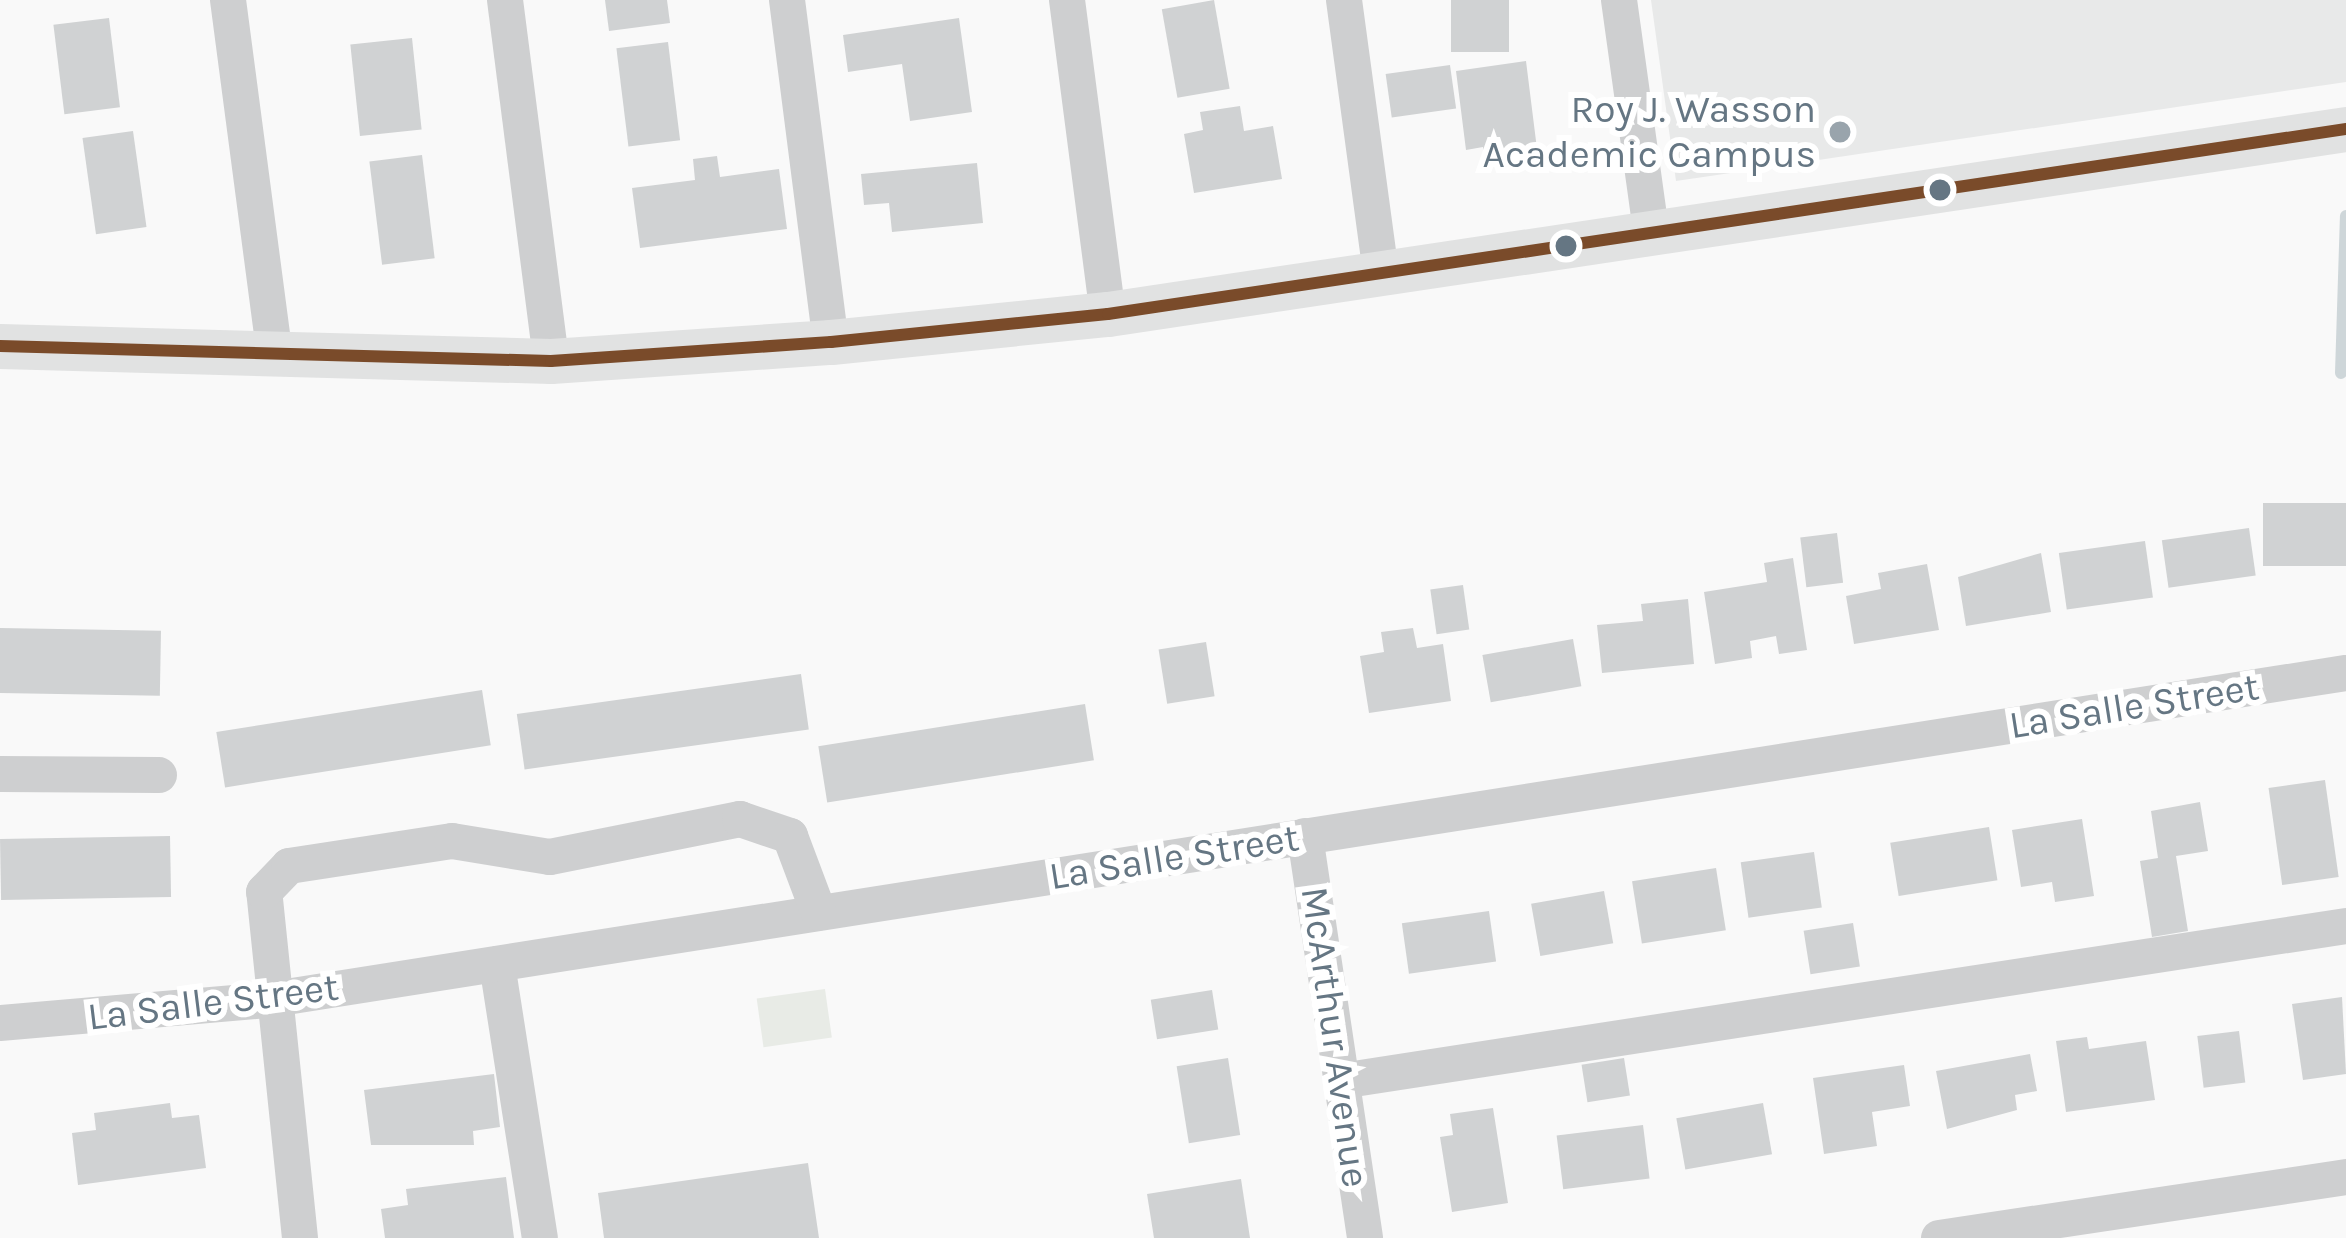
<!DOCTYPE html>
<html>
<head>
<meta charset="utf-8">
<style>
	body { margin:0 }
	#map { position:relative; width:2346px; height:1238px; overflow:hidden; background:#f9f9f9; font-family:Karla,sans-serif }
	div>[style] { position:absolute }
	.built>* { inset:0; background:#e8e9e9 }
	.green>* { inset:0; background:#e8ebe6; transform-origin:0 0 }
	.stream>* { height:12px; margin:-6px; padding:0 6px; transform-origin:6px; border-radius:6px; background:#ced6d9 }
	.building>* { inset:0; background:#d0d2d3; transform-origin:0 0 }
	.minor>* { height:36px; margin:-18px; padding:0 18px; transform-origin:18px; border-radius:18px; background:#cecfd0 }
	.major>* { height:45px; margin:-22.5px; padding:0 22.5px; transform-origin:22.5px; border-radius:22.5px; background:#e1e2e2 }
	.bus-1>* { height:12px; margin:-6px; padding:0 6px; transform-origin:6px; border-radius:6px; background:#7a4b2a }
	.dots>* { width:33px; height:33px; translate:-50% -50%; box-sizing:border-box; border:6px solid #fff; border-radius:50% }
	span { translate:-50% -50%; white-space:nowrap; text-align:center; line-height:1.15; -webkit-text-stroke:12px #fff; paint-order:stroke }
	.poi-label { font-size:39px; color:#657683 }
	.right { translate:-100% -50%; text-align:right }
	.street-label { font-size:39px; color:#657683 }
</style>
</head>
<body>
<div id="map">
	<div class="built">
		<i style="clip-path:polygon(1651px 0,2346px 0,2346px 82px,1676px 181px)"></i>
	</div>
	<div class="green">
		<i style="left:825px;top:989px;width:49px;height:69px;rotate:82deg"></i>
	</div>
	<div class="stream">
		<i style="left:2341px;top:373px;width:157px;rotate:-88.2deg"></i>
	</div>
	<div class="building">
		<i style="clip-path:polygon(605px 0,667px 0,670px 23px,609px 31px)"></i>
		<i style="left:1214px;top:0;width:90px;height:53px;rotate:80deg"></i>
		<i style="left:1451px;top:0;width:58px;height:52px"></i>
		<i style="left:109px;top:18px;width:90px;height:56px;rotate:83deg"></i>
		<i style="clip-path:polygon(959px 18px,972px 112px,910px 121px,902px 64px,848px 72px,843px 35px)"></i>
		<i style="left:412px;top:38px;width:92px;height:62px;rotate:84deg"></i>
		<i style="left:668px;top:42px;width:99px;height:52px;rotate:83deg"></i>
		<i style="clip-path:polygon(1526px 61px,1538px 157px,1485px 164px,1483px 147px,1466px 150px,1456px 71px)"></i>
		<i style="left:1450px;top:65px;width:44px;height:65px;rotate:82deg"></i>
		<i style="clip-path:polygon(1240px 106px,1244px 131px,1273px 126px,1282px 179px,1194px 193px,1184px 134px,1203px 130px,1200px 112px)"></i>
		<i style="left:133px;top:131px;width:97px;height:51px;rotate:82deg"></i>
		<i style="left:422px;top:155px;width:104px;height:53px;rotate:83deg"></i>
		<i style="clip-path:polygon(717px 156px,720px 177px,779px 169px,787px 229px,640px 248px,632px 188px,695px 180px,693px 159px)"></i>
		<i style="clip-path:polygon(977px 163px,983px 223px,892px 232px,889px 203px,864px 205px,861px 174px)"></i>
		<i style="left:2346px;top:503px;width:63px;height:83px;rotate:90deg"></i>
		<i style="left:2249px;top:528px;width:48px;height:88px;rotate:82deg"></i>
		<i style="left:1837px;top:533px;width:50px;height:37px;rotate:83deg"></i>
		<i style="left:2145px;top:541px;width:57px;height:87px;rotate:82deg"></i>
		<i style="clip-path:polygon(2041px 553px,2051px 612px,1966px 626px,1958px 577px)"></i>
		<i style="clip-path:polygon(1793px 558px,1807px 650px,1779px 654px,1776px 636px,1750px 641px,1752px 658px,1715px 664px,1704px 592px,1767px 582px,1764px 563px)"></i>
		<i style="clip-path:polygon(1927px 564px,1939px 630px,1854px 644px,1846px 596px,1881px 589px,1878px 573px)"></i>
		<i style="left:1463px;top:585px;width:45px;height:33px;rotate:82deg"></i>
		<i style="clip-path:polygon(1688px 599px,1694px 664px,1602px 673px,1597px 625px,1643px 621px,1641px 604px)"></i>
		<i style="left:0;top:628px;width:161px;height:65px;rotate:1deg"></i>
		<i style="clip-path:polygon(1413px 628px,1417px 648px,1443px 644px,1451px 701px,1369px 713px,1360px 656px,1384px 652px,1381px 632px)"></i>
		<i style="left:1573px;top:639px;width:48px;height:92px;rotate:80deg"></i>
		<i style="left:1206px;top:642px;width:55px;height:48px;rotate:81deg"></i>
		<i style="left:801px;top:674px;width:56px;height:287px;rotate:82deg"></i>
		<i style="left:482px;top:690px;width:56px;height:269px;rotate:81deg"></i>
		<i style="left:1085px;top:704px;width:57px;height:270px;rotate:81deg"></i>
		<i style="left:2325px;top:780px;width:98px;height:57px;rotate:82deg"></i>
		<i style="clip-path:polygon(2200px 802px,2208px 851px,2176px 856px,2188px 931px,2152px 937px,2140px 861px,2158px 858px,2151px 811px)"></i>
		<i style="clip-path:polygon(2082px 819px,2094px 896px,2055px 902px,2052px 882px,2021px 887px,2012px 830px)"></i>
		<i style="left:1989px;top:827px;width:54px;height:100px;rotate:81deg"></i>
		<i style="left:170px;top:836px;width:61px;height:170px;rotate:89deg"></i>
		<i style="left:1814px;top:852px;width:56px;height:74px;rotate:82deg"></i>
		<i style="left:1716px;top:868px;width:63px;height:85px;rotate:81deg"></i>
		<i style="left:1604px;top:891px;width:53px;height:74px;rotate:80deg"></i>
		<i style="left:1489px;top:911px;width:51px;height:88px;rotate:82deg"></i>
		<i style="left:1853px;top:923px;width:44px;height:50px;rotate:81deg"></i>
		<i style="left:1212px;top:990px;width:40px;height:62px;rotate:81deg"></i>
		<i style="clip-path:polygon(2342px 997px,2346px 1074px,2303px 1080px,2292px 1004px)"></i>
		<i style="left:2239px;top:1031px;width:52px;height:42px;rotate:83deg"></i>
		<i style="clip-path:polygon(2087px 1037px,2089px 1049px,2146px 1041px,2155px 1100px,2066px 1112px,2056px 1041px)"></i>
		<i style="clip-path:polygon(2030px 1054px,2037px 1091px,2015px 1095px,2017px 1110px,1947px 1129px,1936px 1071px)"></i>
		<i style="left:1228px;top:1058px;width:78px;height:52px;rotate:81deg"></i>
		<i style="left:1624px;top:1058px;width:38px;height:43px;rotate:81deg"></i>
		<i style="clip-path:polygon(1904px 1065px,1910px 1106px,1872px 1112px,1877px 1146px,1824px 1154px,1813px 1078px)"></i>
		<i style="clip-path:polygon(494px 1074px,500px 1127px,473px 1131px,474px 1145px,371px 1145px,364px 1090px)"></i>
		<i style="clip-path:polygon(170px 1103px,172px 1118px,199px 1115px,206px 1168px,78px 1185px,72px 1133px,96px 1130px,94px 1113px)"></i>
		<i style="left:1763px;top:1103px;width:52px;height:88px;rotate:80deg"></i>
		<i style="clip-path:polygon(1493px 1108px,1508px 1203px,1452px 1212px,1440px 1137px,1453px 1135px,1450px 1114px)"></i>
		<i style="left:1643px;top:1125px;width:54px;height:87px;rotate:83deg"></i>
		<i style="clip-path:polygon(808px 1163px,819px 1238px,604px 1238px,598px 1193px)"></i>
		<i style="clip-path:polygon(506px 1177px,514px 1238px,385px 1238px,381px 1209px,408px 1205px,406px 1189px)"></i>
		<i style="clip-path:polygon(1241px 1179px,1250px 1238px,1154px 1238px,1147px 1194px)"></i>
	</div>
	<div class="minor">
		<i style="left:228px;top:0;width:359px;rotate:82.5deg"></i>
		<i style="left:505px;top:0;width:364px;rotate:82.7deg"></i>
		<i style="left:787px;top:0;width:345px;rotate:82.7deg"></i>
		<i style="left:1067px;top:0;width:317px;rotate:82.6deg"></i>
		<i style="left:1344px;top:0;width:275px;rotate:82.3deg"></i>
		<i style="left:1619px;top:0;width:234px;rotate:82.1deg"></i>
		<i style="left:0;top:774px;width:159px;rotate:0.4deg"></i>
		<i style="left:1305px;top:836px;width:406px;rotate:81.5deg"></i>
		<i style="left:497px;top:964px;width:277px;rotate:81.1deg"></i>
		<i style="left:0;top:1023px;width:268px;rotate:-4.9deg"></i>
		<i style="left:267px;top:1000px;width:2105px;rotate:-8.94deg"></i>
		<i style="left:1341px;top:1081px;width:1017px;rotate:-8.77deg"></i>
		<i style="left:300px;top:1238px;width:348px;rotate:-95.9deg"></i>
		<i style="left:264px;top:892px;width:36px;rotate:-46deg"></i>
		<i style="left:289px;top:866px;width:165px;rotate:-8.7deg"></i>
		<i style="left:452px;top:841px;width:99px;rotate:9.3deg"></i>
		<i style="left:550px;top:857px;width:194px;rotate:-11.3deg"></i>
		<i style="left:740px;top:819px;width:53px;rotate:18.8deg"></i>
		<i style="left:790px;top:836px;width:82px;rotate:69.4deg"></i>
		<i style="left:1939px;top:1238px;width:412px;rotate:-8.5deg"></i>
	</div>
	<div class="major">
		<i style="left:0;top:346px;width:551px;rotate:1.56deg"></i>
		<i style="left:551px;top:361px;width:281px;rotate:-3.9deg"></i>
		<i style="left:831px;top:342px;width:278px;rotate:-5.8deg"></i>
		<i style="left:1108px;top:314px;width:1252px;rotate:-8.5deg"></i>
	</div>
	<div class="bus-1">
		<i style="left:0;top:346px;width:551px;rotate:1.56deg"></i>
		<i style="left:551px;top:361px;width:281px;rotate:-3.9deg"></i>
		<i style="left:831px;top:342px;width:278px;rotate:-5.8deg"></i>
		<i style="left:1108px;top:314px;width:1252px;rotate:-8.5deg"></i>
	</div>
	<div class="dots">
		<i style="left:1840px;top:132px;background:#99a4ac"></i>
		<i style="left:1940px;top:190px;background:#657683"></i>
		<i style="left:1566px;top:246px;background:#657683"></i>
	</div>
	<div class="poi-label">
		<span class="right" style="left:1816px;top:132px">Roy J. Wasson<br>Academic Campus</span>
	</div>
	<div class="street-label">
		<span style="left:2134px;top:706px;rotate:-9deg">La Salle Street</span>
		<span style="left:1174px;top:857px;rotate:-9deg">La Salle Street</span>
		<span style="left:213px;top:1002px;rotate:-7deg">La Salle Street</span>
		<span style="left:1335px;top:1037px;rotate:82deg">McArthur Avenue</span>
	</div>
</div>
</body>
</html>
